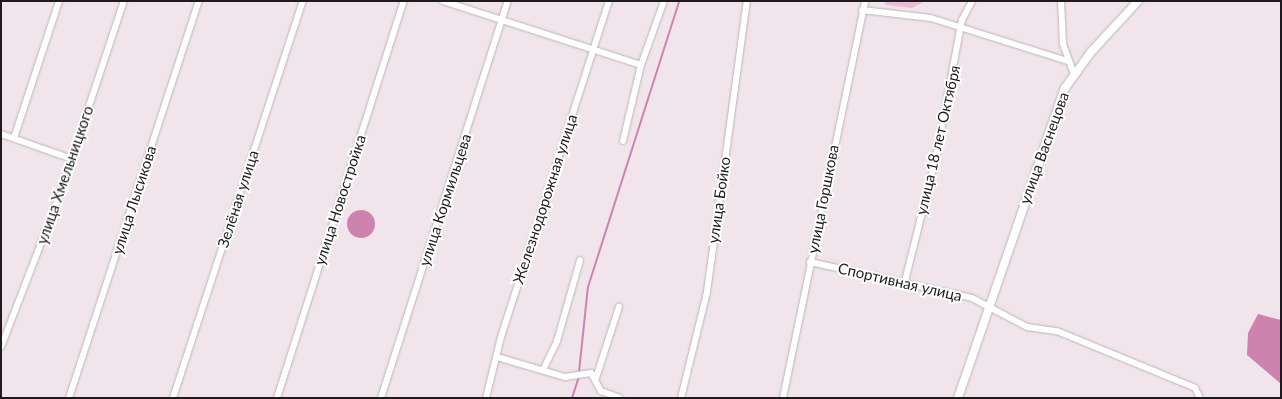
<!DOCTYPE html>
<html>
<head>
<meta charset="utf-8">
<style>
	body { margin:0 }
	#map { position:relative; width:1282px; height:399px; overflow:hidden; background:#f1e5eb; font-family:Lato,sans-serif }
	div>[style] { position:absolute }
	.green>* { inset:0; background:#ecbbd6 }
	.water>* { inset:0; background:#ce83af }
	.round { border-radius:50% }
	.stream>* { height:2px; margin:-1px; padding:0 1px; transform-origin:1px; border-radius:1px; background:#ce83af }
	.roads { filter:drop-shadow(0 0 1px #bfb3b9) drop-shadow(0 0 1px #bfb3b9) }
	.minor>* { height:6px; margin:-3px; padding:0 3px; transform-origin:3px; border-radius:3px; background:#fff }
	.tertiary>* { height:8px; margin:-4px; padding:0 4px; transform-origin:4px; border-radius:4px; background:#fff }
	span { translate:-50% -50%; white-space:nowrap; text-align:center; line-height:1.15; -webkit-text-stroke:4px #fff; paint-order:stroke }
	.street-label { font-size:15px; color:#1f1a1d }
	.frame { position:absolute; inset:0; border:2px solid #1f1a1d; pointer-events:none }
</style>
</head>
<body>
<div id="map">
	<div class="green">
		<i style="clip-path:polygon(885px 1px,925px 1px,912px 8px,886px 5px)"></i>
	</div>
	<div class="water">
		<i class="round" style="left:347px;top:210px;width:28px;height:28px"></i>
		<i style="clip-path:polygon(1258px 314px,1281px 320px,1281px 384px,1247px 355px,1248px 333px)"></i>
	</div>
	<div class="stream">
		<i style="left:579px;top:372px;width:85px;rotate:-84deg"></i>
		<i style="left:588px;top:287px;width:300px;rotate:-72.3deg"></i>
		<i style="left:572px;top:398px;width:23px;rotate:-72deg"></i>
	</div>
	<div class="roads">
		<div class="minor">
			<i style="left:443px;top:1px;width:208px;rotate:17.9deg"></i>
			<i style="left:1061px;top:1px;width:43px;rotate:87.3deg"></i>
			<i style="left:1063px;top:44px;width:32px;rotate:70deg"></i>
			<i style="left:862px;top:10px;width:69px;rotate:6.6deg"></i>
			<i style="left:931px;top:18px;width:143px;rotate:17.5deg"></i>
			<i style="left:1px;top:134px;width:75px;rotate:19.4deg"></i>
			<i style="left:14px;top:138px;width:144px;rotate:-71.8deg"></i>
			<i style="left:623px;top:141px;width:78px;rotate:-76.7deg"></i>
			<i style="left:641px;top:65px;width:68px;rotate:-70.2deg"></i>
			<i style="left:810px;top:262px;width:166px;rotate:12.5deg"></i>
			<i style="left:972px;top:298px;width:62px;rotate:27.8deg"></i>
			<i style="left:1027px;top:327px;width:30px;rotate:8deg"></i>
			<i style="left:1057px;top:331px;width:149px;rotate:22.4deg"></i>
			<i style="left:1195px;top:388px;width:11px;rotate:63deg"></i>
			<i style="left:905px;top:281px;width:128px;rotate:-76deg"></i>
			<i style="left:936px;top:157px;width:139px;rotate:-79.3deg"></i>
			<i style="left:962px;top:20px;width:21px;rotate:-62deg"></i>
			<i style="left:1px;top:347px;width:164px;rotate:-68.9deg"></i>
			<i style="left:60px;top:194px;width:203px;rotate:-71.7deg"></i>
			<i style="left:497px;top:357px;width:71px;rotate:16.4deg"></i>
			<i style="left:565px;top:377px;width:26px;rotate:-9deg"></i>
			<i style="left:591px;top:373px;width:21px;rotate:61deg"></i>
			<i style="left:601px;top:391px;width:20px;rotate:20deg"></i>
			<i style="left:543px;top:370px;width:32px;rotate:-64deg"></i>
			<i style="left:557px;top:341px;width:84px;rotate:-74.1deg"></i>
			<i style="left:596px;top:378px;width:75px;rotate:-72.1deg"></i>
			<i style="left:69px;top:398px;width:418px;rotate:-71.9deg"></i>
			<i style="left:173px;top:398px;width:418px;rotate:-71.9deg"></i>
			<i style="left:277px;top:398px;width:417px;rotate:-72.3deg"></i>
			<i style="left:381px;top:398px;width:417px;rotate:-72.3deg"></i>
			<i style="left:486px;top:398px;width:63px;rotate:-76.2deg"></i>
			<i style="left:501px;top:337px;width:353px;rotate:-72.2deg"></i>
			<i style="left:681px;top:398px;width:109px;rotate:-76.2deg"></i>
			<i style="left:707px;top:292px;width:294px;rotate:-82.2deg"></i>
			<i style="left:783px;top:398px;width:405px;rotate:-78.3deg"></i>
		</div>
		<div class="tertiary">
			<i style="left:958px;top:398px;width:328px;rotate:-71deg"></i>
			<i style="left:1065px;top:88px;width:44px;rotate:-54.2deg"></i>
			<i style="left:1091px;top:52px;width:69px;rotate:-47.3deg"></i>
		</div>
	</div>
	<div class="street-label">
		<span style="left:938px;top:140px;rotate:-77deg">улица 18 лет Октября</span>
		<span style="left:1044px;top:148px;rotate:-70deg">улица Васнецова</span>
		<span style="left:65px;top:175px;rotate:-71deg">улица Хмельницкого</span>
		<span style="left:238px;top:199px;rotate:-72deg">Зелёная улица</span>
		<span style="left:545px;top:199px;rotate:-72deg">Железнодорожная улица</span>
		<span style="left:823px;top:199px;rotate:-79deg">улица Горшкова</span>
		<span style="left:134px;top:200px;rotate:-72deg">улица Лысикова</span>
		<span style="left:340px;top:200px;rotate:-72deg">улица Новостройка</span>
		<span style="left:445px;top:200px;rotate:-72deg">улица Кормильцева</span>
		<span style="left:719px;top:200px;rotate:-82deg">улица Бойко</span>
		<span style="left:900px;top:282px;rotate:13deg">Спортивная улица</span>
	</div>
	<div class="frame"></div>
</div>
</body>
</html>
